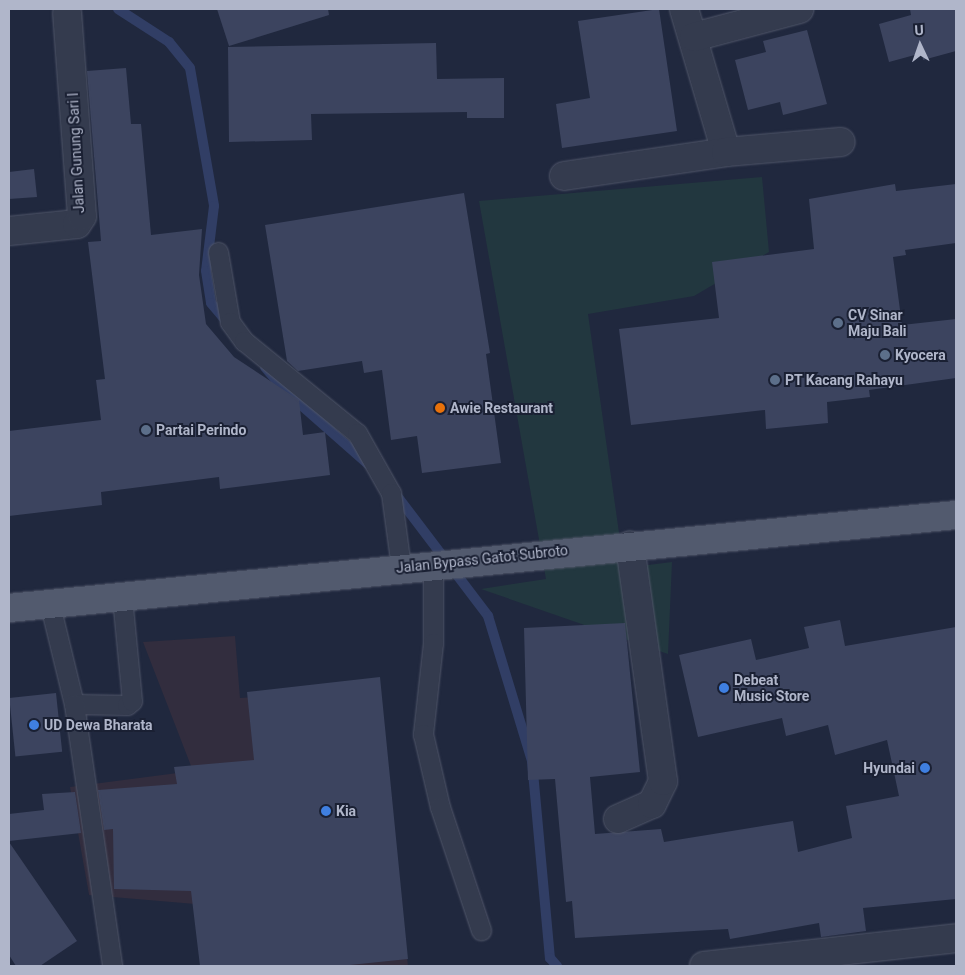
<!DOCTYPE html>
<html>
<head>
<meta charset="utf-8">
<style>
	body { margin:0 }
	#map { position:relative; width:965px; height:975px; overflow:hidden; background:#20283e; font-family:Roboto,sans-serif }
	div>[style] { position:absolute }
	.medical>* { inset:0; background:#322d3e }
	.green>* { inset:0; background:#22373f }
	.stream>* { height:10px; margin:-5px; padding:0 5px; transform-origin:5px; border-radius:5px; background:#313e65 }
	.building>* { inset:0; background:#3c445f; transform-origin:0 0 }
	.roads { filter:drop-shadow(0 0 1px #505669) drop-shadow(0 0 1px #505669) }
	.service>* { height:19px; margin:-9.5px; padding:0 9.5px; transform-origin:9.5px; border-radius:9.5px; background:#343b4e }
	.minor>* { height:28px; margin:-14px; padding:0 14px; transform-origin:14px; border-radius:14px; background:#343b4e }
	.primary>* { height:28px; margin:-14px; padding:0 14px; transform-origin:14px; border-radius:14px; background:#525a6e }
	.dots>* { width:14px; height:14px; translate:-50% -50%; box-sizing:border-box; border:2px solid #1a2033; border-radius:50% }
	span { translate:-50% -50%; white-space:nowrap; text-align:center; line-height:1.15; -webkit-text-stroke:4px #1a2033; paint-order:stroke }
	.street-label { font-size:14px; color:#b0b6ca }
	.poi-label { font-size:14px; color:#b0b6ca; font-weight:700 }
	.left { translate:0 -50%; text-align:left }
	.right { translate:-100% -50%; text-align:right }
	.frame { position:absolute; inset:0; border:10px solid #b0b6ca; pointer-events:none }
	.north { position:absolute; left:895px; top:20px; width:50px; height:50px; -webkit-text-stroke:4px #1a2033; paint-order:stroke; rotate:357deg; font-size:14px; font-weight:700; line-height:20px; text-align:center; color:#b0b6ca }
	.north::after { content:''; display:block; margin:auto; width:18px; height:22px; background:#b0b6ca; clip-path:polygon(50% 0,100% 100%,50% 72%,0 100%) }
</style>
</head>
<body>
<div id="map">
	<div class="medical">
		<i style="clip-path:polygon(235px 636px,240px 698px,376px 689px,408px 966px,206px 966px,207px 905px,89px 895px,70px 787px,193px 771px,143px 642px)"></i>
	</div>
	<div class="green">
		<i style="clip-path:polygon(762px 177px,769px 252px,694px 296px,588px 314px,624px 568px,672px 562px,668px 654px,481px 589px,546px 579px,479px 201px)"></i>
	</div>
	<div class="stream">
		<i style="left:118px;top:9px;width:61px;rotate:32.9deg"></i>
		<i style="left:169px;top:42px;width:33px;rotate:51deg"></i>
		<i style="left:190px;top:68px;width:140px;rotate:80.1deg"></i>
		<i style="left:214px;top:206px;width:65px;rotate:97deg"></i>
		<i style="left:206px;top:271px;width:32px;rotate:81deg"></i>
		<i style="left:211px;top:303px;width:25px;rotate:50deg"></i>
		<i style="left:265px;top:367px;width:30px;rotate:50deg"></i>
		<i style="left:284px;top:390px;width:113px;rotate:41.4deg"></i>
		<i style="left:394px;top:492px;width:156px;rotate:52.8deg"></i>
		<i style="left:488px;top:616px;width:152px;rotate:73.1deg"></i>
		<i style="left:532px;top:761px;width:198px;rotate:84.8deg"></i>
		<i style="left:550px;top:958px;width:11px;rotate:49deg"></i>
	</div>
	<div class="building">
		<i style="clip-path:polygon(217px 9px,328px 9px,329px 15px,229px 46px)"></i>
		<i style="clip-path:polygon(659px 9px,677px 131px,562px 148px,556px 104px,590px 98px,578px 21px)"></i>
		<i style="clip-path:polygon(910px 9px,956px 9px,956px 51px,923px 60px,922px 53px,889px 62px,879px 24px,911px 15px)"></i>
		<i style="clip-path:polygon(807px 30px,827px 104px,783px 115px,780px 102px,748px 110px,735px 60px,766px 52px,763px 41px)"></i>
		<i style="clip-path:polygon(436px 43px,437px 79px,504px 78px,504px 118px,467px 118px,467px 112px,311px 114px,312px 140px,229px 142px,228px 47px)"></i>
		<i style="clip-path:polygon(126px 68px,131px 124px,141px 124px,151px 235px,202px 229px,199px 275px,206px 324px,234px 357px,299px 400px,303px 435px,325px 432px,330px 475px,220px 489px,219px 477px,101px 492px,102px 505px,9px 516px,9px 431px,101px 420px,96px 380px,105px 379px,88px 242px,101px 241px,87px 71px)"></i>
		<i style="clip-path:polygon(34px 169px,37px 197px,9px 199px,9px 172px)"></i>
		<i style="clip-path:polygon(895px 184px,896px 191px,956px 184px,956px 243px,905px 250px,906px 255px,893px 257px,902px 325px,956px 319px,956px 378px,869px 390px,870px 397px,827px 402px,828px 423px,766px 429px,765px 410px,631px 425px,619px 329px,719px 318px,712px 262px,814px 249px,809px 199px)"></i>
		<i style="clip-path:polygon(464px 193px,490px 353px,486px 354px,501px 463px,422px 473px,417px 436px,391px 440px,382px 370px,364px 373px,362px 361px,298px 371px,287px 361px,265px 225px)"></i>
		<i style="clip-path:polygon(840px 620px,845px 646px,956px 627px,956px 899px,863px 908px,866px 931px,821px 937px,819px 923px,730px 939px,728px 929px,575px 938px,572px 901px,566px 902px,555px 779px,528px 780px,524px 628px,625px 623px,640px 772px,590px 777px,595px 834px,661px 829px,664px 842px,793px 821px,798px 852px,852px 838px,846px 806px,899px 796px,887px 740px,835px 755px,828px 725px,786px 736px,782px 718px,698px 737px,679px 655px,751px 639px,756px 660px,809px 648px,804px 627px)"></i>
		<i style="clip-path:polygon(380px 677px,408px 959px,340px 966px,200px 966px,191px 891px,114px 889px,113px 829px,104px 830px,98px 790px,177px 784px,174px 767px,254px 760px,247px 692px)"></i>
		<i style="left:56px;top:693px;width:59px;height:47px;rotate:84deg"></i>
		<i style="clip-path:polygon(75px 792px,81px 833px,9px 841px,9px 814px,44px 810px,42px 794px)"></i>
		<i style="clip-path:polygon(9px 842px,77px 941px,40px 966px,16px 966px,9px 955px)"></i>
	</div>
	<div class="roads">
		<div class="service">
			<i style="left:218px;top:252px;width:71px;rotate:80.3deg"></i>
			<i style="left:230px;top:322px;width:24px;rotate:54deg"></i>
			<i style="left:244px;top:341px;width:146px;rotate:39.2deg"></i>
			<i style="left:357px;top:433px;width:69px;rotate:60.5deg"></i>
			<i style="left:391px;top:493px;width:75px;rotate:82.3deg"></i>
			<i style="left:433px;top:563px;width:80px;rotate:90deg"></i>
			<i style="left:433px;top:643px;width:92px;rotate:96.3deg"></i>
			<i style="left:423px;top:734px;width:75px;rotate:76.9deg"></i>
			<i style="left:440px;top:807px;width:130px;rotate:71.6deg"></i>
			<i style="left:50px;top:605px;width:102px;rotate:76.4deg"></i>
			<i style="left:74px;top:704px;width:53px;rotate:1.1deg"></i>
			<i style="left:127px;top:705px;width:6px;rotate:-39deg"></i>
			<i style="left:132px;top:701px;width:103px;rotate:-95.5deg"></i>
			<i style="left:74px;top:704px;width:265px;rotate:81.7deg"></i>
		</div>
		<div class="minor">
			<i style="left:684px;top:9px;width:149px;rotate:73.6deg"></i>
			<i style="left:694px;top:37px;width:109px;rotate:-14.9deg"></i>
			<i style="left:564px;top:176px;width:164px;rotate:-8.4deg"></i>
			<i style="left:726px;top:152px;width:115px;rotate:-5deg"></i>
			<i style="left:9px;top:231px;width:68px;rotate:-5.9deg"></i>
			<i style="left:77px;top:224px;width:9px;rotate:-58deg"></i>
			<i style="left:82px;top:216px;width:203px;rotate:-94.2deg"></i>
			<i style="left:618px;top:819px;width:37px;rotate:-24deg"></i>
			<i style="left:652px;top:804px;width:25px;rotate:-64deg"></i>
			<i style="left:663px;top:781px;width:238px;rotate:-98deg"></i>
			<i style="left:704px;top:966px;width:254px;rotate:-6.3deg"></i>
		</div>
		<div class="primary">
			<i style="left:9px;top:608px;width:952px;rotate:-5.61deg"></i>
		</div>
	</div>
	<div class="dots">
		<i style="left:838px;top:323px;background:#5c6f8a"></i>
		<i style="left:885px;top:355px;background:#5c6f8a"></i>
		<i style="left:775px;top:380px;background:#5c6f8a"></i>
		<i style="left:440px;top:408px;background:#e8710a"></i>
		<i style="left:146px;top:430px;background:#5c6f8a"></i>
		<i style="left:724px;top:688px;background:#3f7fe0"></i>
		<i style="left:34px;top:725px;background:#3f7fe0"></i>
		<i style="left:925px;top:768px;background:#3f7fe0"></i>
		<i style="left:326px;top:811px;background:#3f7fe0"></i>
	</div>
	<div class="street-label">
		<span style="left:76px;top:153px;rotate:-93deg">Jalan Gunung Sari I</span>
		<span style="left:482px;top:559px;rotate:-6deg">Jalan Bypass Gatot Subroto</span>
	</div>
	<div class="poi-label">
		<span class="left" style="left:848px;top:323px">CV Sinar<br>Maju Bali</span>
		<span class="left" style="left:895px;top:355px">Kyocera</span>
		<span class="left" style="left:785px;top:380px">PT Kacang Rahayu</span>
		<span class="left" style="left:450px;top:408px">Awie Restaurant</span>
		<span class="left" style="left:156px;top:430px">Partai Perindo</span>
		<span class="left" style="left:734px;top:688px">Debeat<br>Music Store</span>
		<span class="left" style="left:44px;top:725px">UD Dewa Bharata</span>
		<span class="right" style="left:915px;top:768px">Hyundai</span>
		<span class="left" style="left:336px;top:811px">Kia</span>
	</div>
	<div class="frame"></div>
	<div class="north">U</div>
</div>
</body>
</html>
